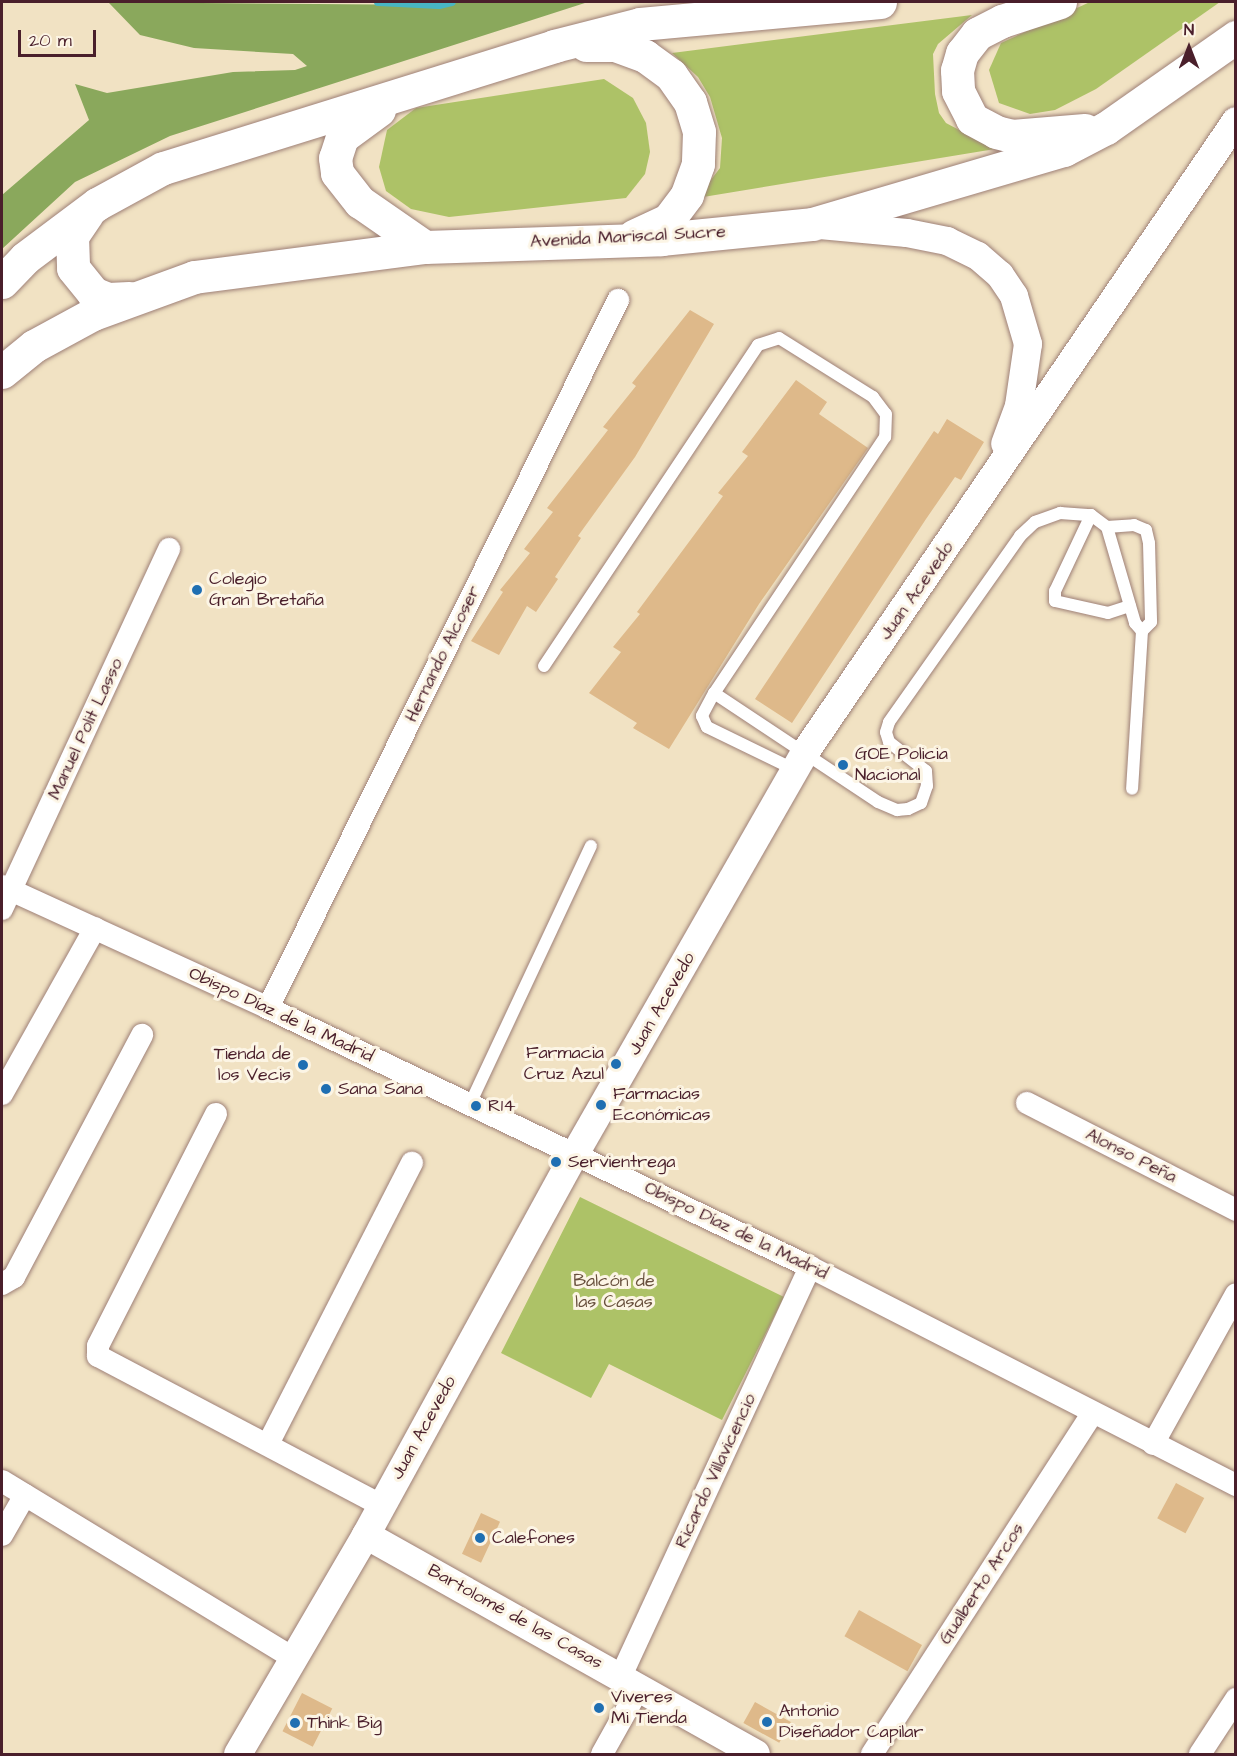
<!DOCTYPE html>
<html>
<head>
<meta charset="utf-8">
<style>
	body { margin:0 }
	#map { position:relative; width:1237px; height:1756px; overflow:hidden; background:#f1e2c3; font-family:"Architects Daughter",sans-serif }
	div>[style] { position:absolute }
	.green>* { inset:0; background:#adc267 }
	.forest>* { inset:0; background:#8aa85c }
	.stream>* { height:8px; margin:-4px; padding:0 4px; transform-origin:4px; border-radius:4px; background:#48b5c3 }
	.building>* { inset:0; background:#deb98a; transform-origin:0 0 }
	.roads { filter:drop-shadow(0 0 2px #9e8077) drop-shadow(0 0 2px #9e8077) }
	.service>* { height:12px; margin:-6px; padding:0 6px; transform-origin:6px; border-radius:6px; background:#fff }
	.minor>* { height:22px; margin:-11px; padding:0 11px; transform-origin:11px; border-radius:11px; background:#fff }
	.tertiary>* { height:28px; margin:-14px; padding:0 14px; transform-origin:14px; border-radius:14px; background:#fff }
	.primary>* { height:33px; margin:-16.5px; padding:0 16.5px; transform-origin:16.5px; border-radius:16.5px; background:#fff }
	.dots>* { width:16px; height:16px; translate:-50% -50%; box-sizing:border-box; border:3px solid #fcf5e5; border-radius:50% }
	span { translate:-50% -50%; white-space:nowrap; text-align:center; line-height:1.15; -webkit-text-stroke:6px #fcf5e5; paint-order:stroke }
	.street-label { font-size:18px; color:#4a1f2b }
	.poi-label { font-size:18px; color:#4a1f2b }
	.left { translate:0 -50%; text-align:left }
	.right { translate:-100% -50%; text-align:right }
	.park-label { font-size:18px; color:#68503d }
	.frame { position:absolute; inset:0; border:3px solid #4a1f2b; pointer-events:none }
	.north { position:absolute; left:1159px; top:18px; width:60px; height:60px; -webkit-text-stroke:4px #fcf5e5; paint-order:stroke; rotate:0deg; font-size:16px; font-weight:700; line-height:24px; text-align:center; color:#4a1f2b }
	.north::after { content:''; display:block; margin:auto; width:21px; height:27px; background:#4a1f2b; clip-path:polygon(50% 0,100% 100%,50% 72%,0 100%) }
	.scale { position:absolute; left:18px; top:30px; width:78px; height:27px; box-sizing:border-box; border:3px solid #4a1f2b; border-top:0; padding-left:8px; font-size:18px; line-height:21px; white-space:nowrap; color:#4a1f2b; -webkit-text-stroke:4px #fcf5e5; paint-order:stroke }
</style>
</head>
<body>
<div id="map">
	<div class="green">
		<i style="clip-path:polygon(1090px 2px,1220px 2px,1096px 89px,1055px 110px,1030px 114px,999px 103px,989px 70px,1001px 43px)"></i>
		<i style="clip-path:polygon(972px 15px,938px 44px,933px 54px,935px 94px,939px 113px,946px 123px,995px 149px,697px 198px,720px 168px,722px 138px,710px 97px,698px 77px,672px 53px)"></i>
		<i style="clip-path:polygon(604px 79px,633px 98px,646px 123px,650px 152px,645px 174px,626px 198px,449px 217px,411px 209px,386px 191px,379px 167px,387px 130px,416px 108px)"></i>
		<i style="clip-path:polygon(580px 1197px,784px 1297px,722px 1420px,609px 1364px,591px 1398px,501px 1353px)"></i>
	</div>
	<div class="forest">
		<i style="clip-path:polygon(89px 2px,439px 5px,452px 2px,588px 2px,170px 136px,75px 182px,2px 249px,2px 195px,89px 120px,75px 84px,107px 93px,233px 72px,295px 70px,307px 66px,293px 54px,194px 48px,140px 35px,109px 3px)"></i>
	</div>
	<div class="stream">
		<i style="left:378px;top:2px;width:61px;rotate:2.8deg"></i>
		<i style="left:439px;top:5px;width:13px;rotate:-13deg"></i>
	</div>
	<div class="building">
		<i style="clip-path:polygon(690px 310px,714px 324px,635px 457px,578px 536px,581px 538px,555px 577px,558px 579px,536px 612px,527px 606px,499px 655px,471px 641px,503px 592px,500px 590px,530px 553px,524px 549px,553px 512px,547px 508px,608px 430px,603px 427px,636px 386px,632px 383px)"></i>
		<i style="clip-path:polygon(796px 380px,827px 402px,819px 414px,868px 448px,759px 604px,669px 749px,633px 728px,637px 723px,589px 693px,621px 652px,613px 647px,640px 614px,637px 612px,723px 496px,718px 493px,748px 456px,742px 452px)"></i>
		<i style="clip-path:polygon(947px 419px,984px 442px,961px 480px,955px 477px,926px 519px,792px 723px,755px 699px,934px 431px,938px 434px)"></i>
		<i style="left:1176px;top:1483px;width:32px;height:40px;rotate:28deg"></i>
		<i style="left:481px;top:1513px;width:21px;height:45px;rotate:25deg"></i>
		<i style="left:859px;top:1610px;width:72px;height:30px;rotate:29deg"></i>
		<i style="left:302px;top:1693px;width:34px;height:43px;rotate:27deg"></i>
		<i style="left:755px;top:1702px;width:41px;height:24px;rotate:29deg"></i>
	</div>
	<div class="roads">
		<div class="service">
			<i style="left:1091px;top:515px;width:84px;rotate:115.3deg"></i>
			<i style="left:1055px;top:591px;width:10px;rotate:90deg"></i>
			<i style="left:1055px;top:601px;width:54px;rotate:12.8deg"></i>
			<i style="left:1108px;top:613px;width:23px;rotate:-18deg"></i>
			<i style="left:1107px;top:527px;width:27px;rotate:-4deg"></i>
			<i style="left:1134px;top:525px;width:13px;rotate:23deg"></i>
			<i style="left:1146px;top:530px;width:13px;rotate:77deg"></i>
			<i style="left:1149px;top:543px;width:79px;rotate:88.5deg"></i>
			<i style="left:1151px;top:622px;width:13px;rotate:135deg"></i>
			<i style="left:1142px;top:631px;width:158px;rotate:93.6deg"></i>
			<i style="left:544px;top:666px;width:386px;rotate:-56.3deg"></i>
			<i style="left:758px;top:345px;width:22px;rotate:-18deg"></i>
			<i style="left:779px;top:338px;width:111px;rotate:32.1deg"></i>
			<i style="left:873px;top:397px;width:21px;rotate:53deg"></i>
			<i style="left:886px;top:414px;width:23px;rotate:92deg"></i>
			<i style="left:885px;top:437px;width:308px;rotate:123.7deg"></i>
			<i style="left:714px;top:693px;width:197px;rotate:33.6deg"></i>
			<i style="left:878px;top:802px;width:21px;rotate:23deg"></i>
			<i style="left:897px;top:810px;width:11px;rotate:-5deg"></i>
			<i style="left:908px;top:809px;width:14px;rotate:-25deg"></i>
			<i style="left:921px;top:803px;width:18px;rotate:-71deg"></i>
			<i style="left:927px;top:786px;width:15px;rotate:-94deg"></i>
			<i style="left:926px;top:771px;width:47px;rotate:-141.9deg"></i>
			<i style="left:889px;top:742px;width:10px;rotate:-107deg"></i>
			<i style="left:886px;top:732px;width:10px;rotate:-73deg"></i>
			<i style="left:889px;top:722px;width:228px;rotate:-54.8deg"></i>
			<i style="left:1020px;top:536px;width:21px;rotate:-43deg"></i>
			<i style="left:1035px;top:522px;width:27px;rotate:-20deg"></i>
			<i style="left:1060px;top:513px;width:31px;rotate:4deg"></i>
			<i style="left:1091px;top:515px;width:20px;rotate:37deg"></i>
			<i style="left:1107px;top:527px;width:100px;rotate:73.7deg"></i>
			<i style="left:1135px;top:623px;width:11px;rotate:49deg"></i>
			<i style="left:714px;top:693px;width:26px;rotate:118deg"></i>
			<i style="left:702px;top:716px;width:12px;rotate:66deg"></i>
			<i style="left:707px;top:727px;width:98px;rotate:26deg"></i>
			<i style="left:470px;top:1104px;width:285px;rotate:-64.9deg"></i>
		</div>
		<div class="minor">
			<i style="left:2px;top:886px;width:293px;rotate:24.6deg"></i>
			<i style="left:268px;top:1008px;width:601px;rotate:25.54deg"></i>
			<i style="left:810px;top:1267px;width:479px;rotate:27.1deg"></i>
			<i style="left:2px;top:909px;width:397px;rotate:-65.1deg"></i>
			<i style="left:268px;top:1008px;width:790px;rotate:-63.69deg"></i>
			<i style="left:2px;top:1094px;width:190px;rotate:-60.7deg"></i>
			<i style="left:1027px;top:1103px;width:235px;rotate:27.1deg"></i>
			<i style="left:216px;top:1114px;width:260px;rotate:117deg"></i>
			<i style="left:98px;top:1346px;width:10px;rotate:90deg"></i>
			<i style="left:98px;top:1356px;width:321px;rotate:27.8deg"></i>
			<i style="left:2px;top:1284px;width:14px;rotate:-30deg"></i>
			<i style="left:14px;top:1277px;width:274px;rotate:-62.1deg"></i>
			<i style="left:268px;top:1444px;width:316px;rotate:-62.9deg"></i>
			<i style="left:1153px;top:1444px;width:171px;rotate:-61deg"></i>
			<i style="left:2px;top:1481px;width:339px;rotate:31.3deg"></i>
			<i style="left:2px;top:1535px;width:46px;rotate:-60.1deg"></i>
			<i style="left:621px;top:1676px;width:451px;rotate:-65.2deg"></i>
			<i style="left:602px;top:1754px;width:78px;rotate:-60.8deg"></i>
			<i style="left:872px;top:1754px;width:405px;rotate:-57.1deg"></i>
			<i style="left:1200px;top:1754px;width:66px;rotate:-56.8deg"></i>
		</div>
		<div class="tertiary">
			<i style="left:820px;top:225px;width:87px;rotate:5.3deg"></i>
			<i style="left:907px;top:233px;width:41px;rotate:11.3deg"></i>
			<i style="left:947px;top:241px;width:34px;rotate:26deg"></i>
			<i style="left:978px;top:256px;width:29px;rotate:41deg"></i>
			<i style="left:1000px;top:275px;width:25px;rotate:56deg"></i>
			<i style="left:1014px;top:296px;width:50px;rotate:73.7deg"></i>
			<i style="left:1028px;top:344px;width:63px;rotate:98.3deg"></i>
			<i style="left:1019px;top:406px;width:40px;rotate:110.2deg"></i>
			<i style="left:366px;top:1535px;width:447px;rotate:29.3deg"></i>
			<i style="left:238px;top:1754px;width:254px;rotate:-59.7deg"></i>
			<i style="left:366px;top:1535px;width:435px;rotate:-61.3deg"></i>
			<i style="left:575px;top:1154px;width:461px;rotate:-60.2deg"></i>
			<i style="left:804px;top:754px;width:766px;rotate:-55.69deg"></i>
		</div>
		<div class="primary">
			<i style="left:1060px;top:2px;width:61px;rotate:161.9deg"></i>
			<i style="left:1002px;top:21px;width:28px;rotate:153deg"></i>
			<i style="left:977px;top:34px;width:24px;rotate:128deg"></i>
			<i style="left:962px;top:53px;width:18px;rotate:106deg"></i>
			<i style="left:957px;top:70px;width:21px;rotate:87deg"></i>
			<i style="left:958px;top:91px;width:31px;rotate:63deg"></i>
			<i style="left:972px;top:119px;width:27px;rotate:28deg"></i>
			<i style="left:996px;top:132px;width:16px;rotate:14deg"></i>
			<i style="left:1012px;top:136px;width:73px;rotate:-4.7deg"></i>
			<i style="left:586px;top:45px;width:29px"></i>
			<i style="left:615px;top:45px;width:32px;rotate:20deg"></i>
			<i style="left:645px;top:56px;width:32px;rotate:36deg"></i>
			<i style="left:671px;top:75px;width:33px;rotate:55deg"></i>
			<i style="left:690px;top:102px;width:31px;rotate:73deg"></i>
			<i style="left:699px;top:132px;width:32px;rotate:92deg"></i>
			<i style="left:698px;top:164px;width:33px;rotate:110deg"></i>
			<i style="left:687px;top:195px;width:31px;rotate:127deg"></i>
			<i style="left:668px;top:220px;width:38px;rotate:155deg"></i>
			<i style="left:379px;top:110px;width:46px;rotate:143.9deg"></i>
			<i style="left:342px;top:137px;width:22px;rotate:108deg"></i>
			<i style="left:335px;top:158px;width:15px;rotate:82deg"></i>
			<i style="left:337px;top:173px;width:37px;rotate:52deg"></i>
			<i style="left:360px;top:202px;width:79px;rotate:34.7deg"></i>
			<i style="left:87px;top:214px;width:27px;rotate:124deg"></i>
			<i style="left:72px;top:236px;width:32px;rotate:88deg"></i>
			<i style="left:73px;top:268px;width:32px;rotate:51deg"></i>
			<i style="left:93px;top:293px;width:16px;rotate:22deg"></i>
			<i style="left:108px;top:299px;width:21px;rotate:-3deg"></i>
			<i style="left:2px;top:282px;width:33px;rotate:-46deg"></i>
			<i style="left:25px;top:258px;width:90px;rotate:-36.9deg"></i>
			<i style="left:97px;top:204px;width:75px;rotate:-28.6deg"></i>
			<i style="left:163px;top:168px;width:410px;rotate:-17.3deg"></i>
			<i style="left:554px;top:46px;width:89px;rotate:-14.3deg"></i>
			<i style="left:640px;top:24px;width:241px;rotate:-5.2deg"></i>
			<i style="left:2px;top:372px;width:41px;rotate:-39.1deg"></i>
			<i style="left:34px;top:346px;width:67px;rotate:-28.5deg"></i>
			<i style="left:93px;top:314px;width:108px;rotate:-20.1deg"></i>
			<i style="left:194px;top:277px;width:233px;rotate:-7.4deg"></i>
			<i style="left:425px;top:247px;width:237px;rotate:-1.9deg"></i>
			<i style="left:662px;top:239px;width:151px;rotate:-5.7deg"></i>
			<i style="left:812px;top:224px;width:263px;rotate:-16.4deg"></i>
			<i style="left:1064px;top:150px;width:47px;rotate:-27.6deg"></i>
			<i style="left:1106px;top:128px;width:159px;rotate:-35deg"></i>
		</div>
	</div>
	<div class="dots">
		<i style="left:197px;top:590px;background:#1f6fb2"></i>
		<i style="left:843px;top:765px;background:#1f6fb2"></i>
		<i style="left:616px;top:1064px;background:#1f6fb2"></i>
		<i style="left:303px;top:1065px;background:#1f6fb2"></i>
		<i style="left:326px;top:1089px;background:#1f6fb2"></i>
		<i style="left:601px;top:1105px;background:#1f6fb2"></i>
		<i style="left:476px;top:1106px;background:#1f6fb2"></i>
		<i style="left:556px;top:1162px;background:#1f6fb2"></i>
		<i style="left:480px;top:1538px;background:#1f6fb2"></i>
		<i style="left:599px;top:1708px;background:#1f6fb2"></i>
		<i style="left:767px;top:1722px;background:#1f6fb2"></i>
		<i style="left:295px;top:1723px;background:#1f6fb2"></i>
	</div>
	<div class="street-label">
		<span style="left:628px;top:237px;rotate:-3deg">Avenida Mariscal Sucre</span>
		<span style="left:917px;top:591px;rotate:-55deg">Juan Acevedo</span>
		<span style="left:443px;top:654px;rotate:-64deg">Hernando Alcoser</span>
		<span style="left:86px;top:729px;rotate:-65deg">Manuel Polit Lasso</span>
		<span style="left:662px;top:1004px;rotate:-60deg">Juan Acevedo</span>
		<span style="left:281px;top:1015px;rotate:25deg">Obispo Díaz de la Madrid</span>
		<span style="left:1131px;top:1156px;rotate:27deg">Alonso Peña</span>
		<span style="left:736px;top:1231px;rotate:26deg">Obispo Díaz de la Madrid</span>
		<span style="left:424px;top:1428px;rotate:-61deg">Juan Acevedo</span>
		<span style="left:716px;top:1471px;rotate:-65deg">Ricardo Villavicencio</span>
		<span style="left:982px;top:1584px;rotate:-57deg">Gualberto Arcos</span>
		<span style="left:515px;top:1617px;rotate:29deg">Bartolomé de las Casas</span>
	</div>
	<div class="poi-label">
		<span class="left" style="left:209px;top:590px">Colegio<br>Gran Bretaña</span>
		<span class="left" style="left:855px;top:765px">GOE Policia<br>Nacional</span>
		<span class="right" style="left:604px;top:1064px">Farmacia<br>Cruz Azul</span>
		<span class="right" style="left:291px;top:1065px">Tienda de<br>los Vecis</span>
		<span class="left" style="left:338px;top:1089px">Sana Sana</span>
		<span class="left" style="left:613px;top:1105px">Farmacias<br>Económicas</span>
		<span class="left" style="left:488px;top:1106px">R14</span>
		<span class="left" style="left:568px;top:1162px">Servientrega</span>
		<span class="left" style="left:492px;top:1538px">Calefones</span>
		<span class="left" style="left:611px;top:1708px">Viveres<br>Mi Tienda</span>
		<span class="left" style="left:779px;top:1722px">Antonio<br>Diseñador Capilar</span>
		<span class="left" style="left:307px;top:1723px">Think Big</span>
	</div>
	<div class="park-label">
		<span style="left:614px;top:1292px">Balcón de<br>las Casas</span>
	</div>
	<div class="frame"></div>
	<div class="north">N</div>
	<div class="scale">20 m</div>
</div>
</body>
</html>
